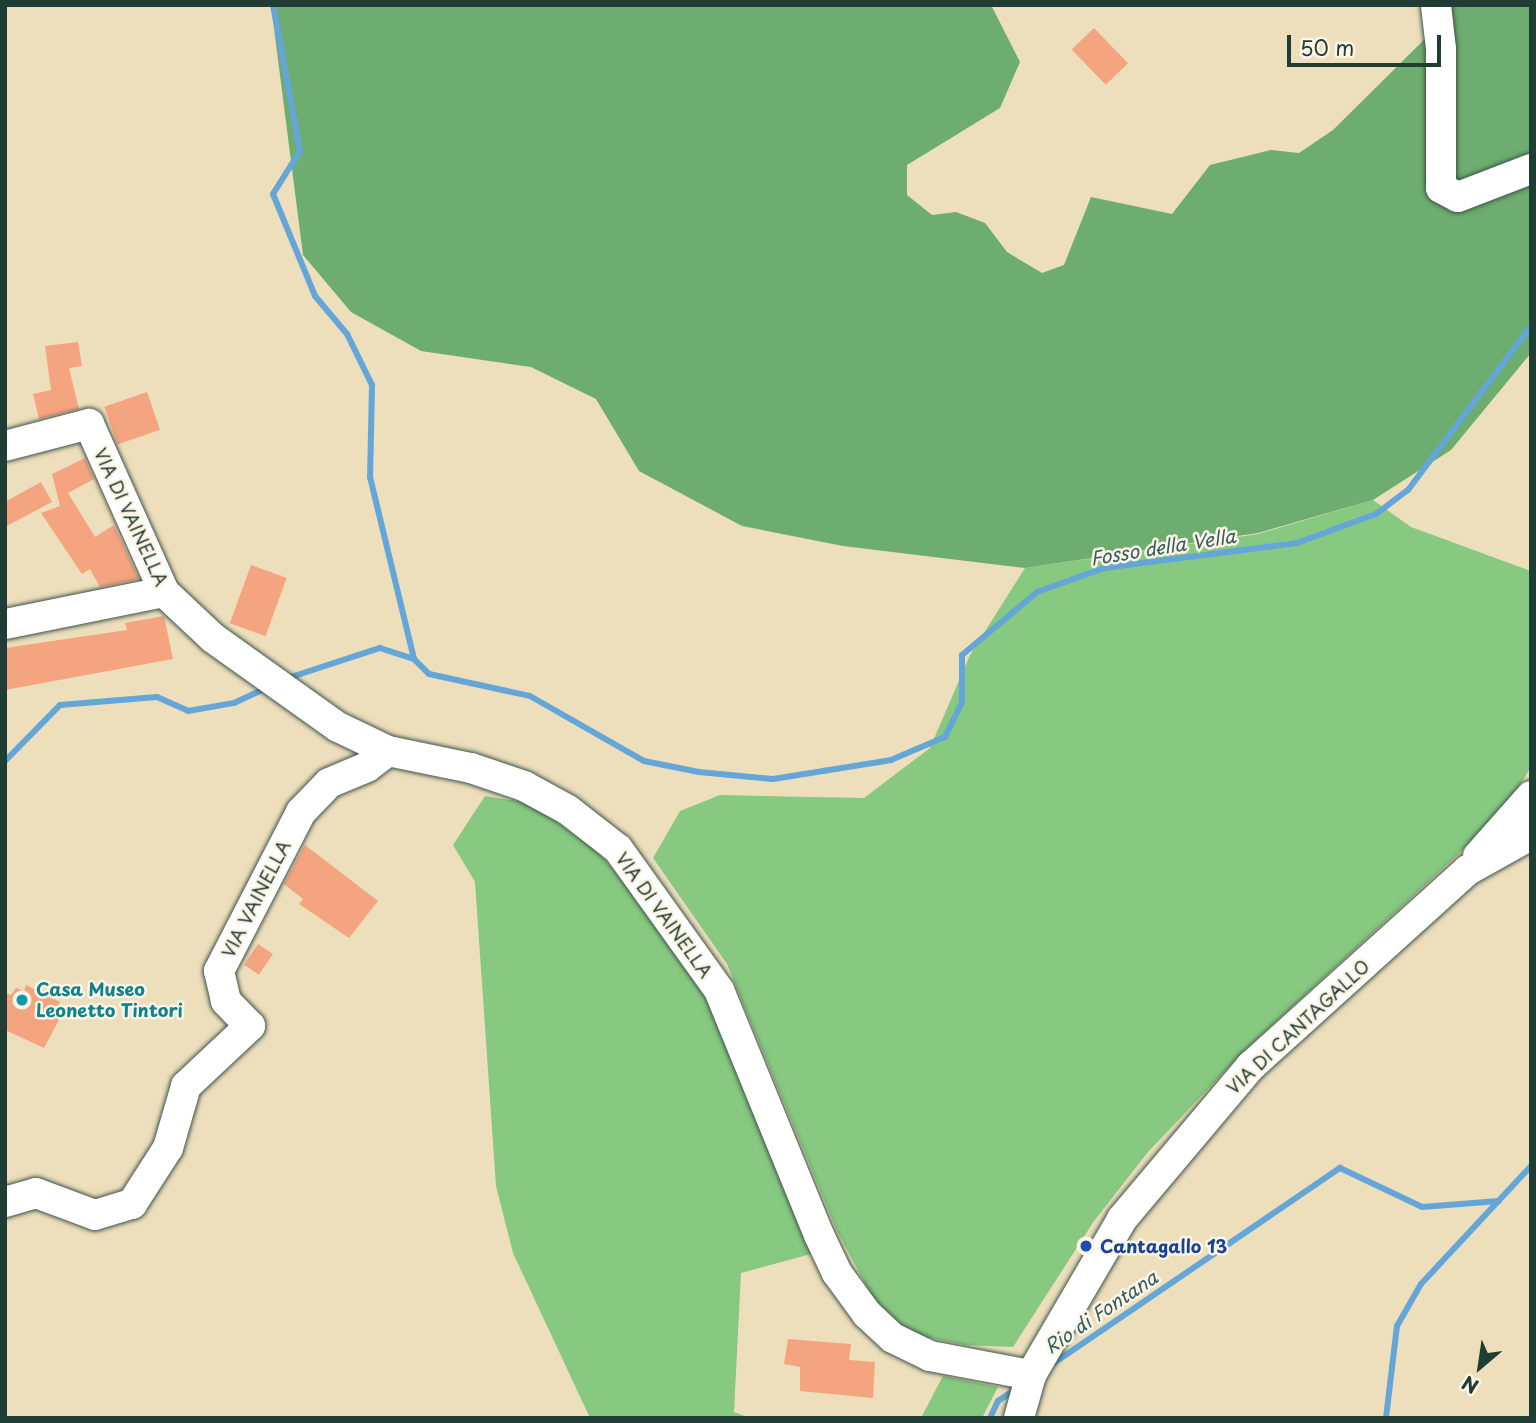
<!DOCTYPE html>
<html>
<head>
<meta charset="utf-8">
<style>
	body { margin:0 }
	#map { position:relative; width:1536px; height:1423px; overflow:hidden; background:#eddebc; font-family:"Playpen Sans",sans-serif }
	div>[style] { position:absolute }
	.green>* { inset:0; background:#87c981 }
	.forest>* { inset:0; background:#6dad6f }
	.stream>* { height:6px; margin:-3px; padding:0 3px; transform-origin:3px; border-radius:3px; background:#64a6d8 }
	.building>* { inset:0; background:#f5a480; transform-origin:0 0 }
	.roads { filter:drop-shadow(0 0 2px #3e5548) drop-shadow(0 0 2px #3e5548) }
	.minor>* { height:30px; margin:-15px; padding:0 15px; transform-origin:15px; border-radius:15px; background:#fff }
	.dots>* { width:19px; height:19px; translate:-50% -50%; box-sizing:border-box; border:4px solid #fcf5e5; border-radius:50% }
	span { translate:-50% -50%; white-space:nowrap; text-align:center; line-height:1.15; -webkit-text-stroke:5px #fcf5e5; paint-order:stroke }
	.street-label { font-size:18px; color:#1f3d34 }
	.culture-label { font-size:18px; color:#0d838f; font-weight:700 }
	.left { translate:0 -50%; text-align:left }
	.transit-label { font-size:18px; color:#164399; font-weight:700 }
	.water-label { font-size:19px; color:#345c65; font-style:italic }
	.frame { position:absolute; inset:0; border:7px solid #1f3d34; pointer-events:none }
	.north { position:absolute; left:1445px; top:1332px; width:70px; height:70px; -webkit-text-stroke:5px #fcf5e5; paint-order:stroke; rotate:209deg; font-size:19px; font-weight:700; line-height:28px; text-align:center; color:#1f3d34 }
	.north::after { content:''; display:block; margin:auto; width:24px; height:32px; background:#1f3d34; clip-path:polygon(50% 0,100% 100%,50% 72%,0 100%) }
	.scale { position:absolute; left:1287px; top:35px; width:154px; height:32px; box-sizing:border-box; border:4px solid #1f3d34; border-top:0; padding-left:9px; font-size:21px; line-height:24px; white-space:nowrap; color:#1f3d34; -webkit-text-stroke:5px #fcf5e5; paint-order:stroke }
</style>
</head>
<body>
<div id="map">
	<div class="green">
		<i style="clip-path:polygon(1373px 500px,1411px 527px,1531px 571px,1531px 767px,1502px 814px,1245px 1050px,1148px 1152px,1094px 1221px,1013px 1347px,965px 1345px,911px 1334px,873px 1298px,837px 1231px,727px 964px,653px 858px,680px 811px,720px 795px,864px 798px,930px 748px,970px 655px,1025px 568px,1258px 534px)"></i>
		<i style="clip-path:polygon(485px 796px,530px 803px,597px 851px,637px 897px,707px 994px,765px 1128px,811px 1254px,741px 1273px,734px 1412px,750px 1418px,590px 1418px,513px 1253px,496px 1186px,475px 882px,453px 845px)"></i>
		<i style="clip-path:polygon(943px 1376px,998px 1387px,982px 1418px,921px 1418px)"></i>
	</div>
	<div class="forest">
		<i style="clip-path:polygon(271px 5px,991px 5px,1020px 62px,1000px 108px,907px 165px,907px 195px,932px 215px,956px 212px,985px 223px,1007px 252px,1042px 273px,1064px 265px,1091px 197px,1172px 214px,1210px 165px,1271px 150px,1299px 153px,1333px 130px,1439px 25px,1443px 5px,1531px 5px,1531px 353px,1451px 450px,1373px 500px,1258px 533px,1025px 568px,843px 546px,742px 526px,639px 471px,596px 399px,531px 367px,421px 351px,351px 312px,303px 255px)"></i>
	</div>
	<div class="stream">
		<i style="left:273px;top:5px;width:148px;rotate:79.5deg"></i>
		<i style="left:300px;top:151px;width:51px;rotate:122.1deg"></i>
		<i style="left:273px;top:194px;width:110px;rotate:67.6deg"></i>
		<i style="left:315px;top:296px;width:50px;rotate:49.9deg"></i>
		<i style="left:347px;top:334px;width:57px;rotate:63.9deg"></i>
		<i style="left:372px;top:385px;width:92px;rotate:91.2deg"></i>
		<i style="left:370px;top:477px;width:187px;rotate:76.4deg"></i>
		<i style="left:285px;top:679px;width:100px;rotate:-18.1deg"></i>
		<i style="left:380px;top:648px;width:36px;rotate:18deg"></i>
		<i style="left:414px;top:659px;width:21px;rotate:45deg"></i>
		<i style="left:429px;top:674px;width:103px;rotate:12.3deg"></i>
		<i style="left:530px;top:696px;width:131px;rotate:29.7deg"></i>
		<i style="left:644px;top:761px;width:56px;rotate:11.3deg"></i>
		<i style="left:699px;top:772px;width:74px;rotate:5.4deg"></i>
		<i style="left:773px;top:779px;width:120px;rotate:-9.1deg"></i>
		<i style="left:891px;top:760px;width:59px;rotate:-23.1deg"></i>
		<i style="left:945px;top:737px;width:39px;rotate:-64deg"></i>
		<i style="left:962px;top:702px;width:47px;rotate:-90deg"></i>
		<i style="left:962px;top:655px;width:98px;rotate:-40deg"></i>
		<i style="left:1037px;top:592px;width:71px;rotate:-19.7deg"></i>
		<i style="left:1104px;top:568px;width:195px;rotate:-7.4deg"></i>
		<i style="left:1297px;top:543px;width:84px;rotate:-20.2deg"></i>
		<i style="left:1376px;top:514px;width:40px;rotate:-37deg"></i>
		<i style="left:1408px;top:490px;width:205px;rotate:-53.1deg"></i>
		<i style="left:5px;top:761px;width:78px;rotate:-45.5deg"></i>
		<i style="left:60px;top:705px;width:97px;rotate:-4.7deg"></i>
		<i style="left:157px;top:697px;width:34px;rotate:24deg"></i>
		<i style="left:188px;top:711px;width:47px;rotate:-9.9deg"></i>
		<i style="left:234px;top:703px;width:35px;rotate:-25deg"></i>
		<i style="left:1051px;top:1365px;width:350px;rotate:-34.3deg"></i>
		<i style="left:1340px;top:1168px;width:91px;rotate:25.4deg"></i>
		<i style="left:1422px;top:1207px;width:77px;rotate:-4.5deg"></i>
		<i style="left:990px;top:1418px;width:19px;rotate:-65deg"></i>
		<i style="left:998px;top:1401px;width:22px;rotate:-34deg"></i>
		<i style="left:1386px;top:1418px;width:93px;rotate:-83.2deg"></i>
		<i style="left:1397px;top:1326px;width:48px;rotate:-60.3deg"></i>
		<i style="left:1421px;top:1284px;width:161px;rotate:-47deg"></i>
	</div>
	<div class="building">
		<i style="left:1094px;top:28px;width:49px;height:31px;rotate:46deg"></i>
		<i style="clip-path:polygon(78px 342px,82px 366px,69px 368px,79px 409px,39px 419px,33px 394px,51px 390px,45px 346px)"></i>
		<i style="left:147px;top:392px;width:40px;height:45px;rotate:71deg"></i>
		<i style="clip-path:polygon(85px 458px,94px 479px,68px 493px,95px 537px,114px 525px,139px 579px,100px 587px,90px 569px,82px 574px,41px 513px,60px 506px,52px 474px)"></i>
		<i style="clip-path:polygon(41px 482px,52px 502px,5px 527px,5px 502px)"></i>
		<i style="left:251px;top:565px;width:38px;height:62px;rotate:20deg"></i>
		<i style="clip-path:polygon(164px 616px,173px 659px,5px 690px,5px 648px,127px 630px,125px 623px)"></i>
		<i style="clip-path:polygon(305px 845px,378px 901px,349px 938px,299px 904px,303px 899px,284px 884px)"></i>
		<i style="left:258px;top:944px;width:18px;height:25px;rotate:34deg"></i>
		<i style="clip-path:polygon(26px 985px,60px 1002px,56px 1011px,62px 1014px,44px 1048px,5px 1030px,5px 993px,11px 995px,16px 988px,24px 991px)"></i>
		<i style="clip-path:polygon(788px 1339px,851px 1344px,849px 1360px,875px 1362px,873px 1398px,800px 1391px,800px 1367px,784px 1364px)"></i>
	</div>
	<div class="roads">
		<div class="minor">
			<i style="left:1436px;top:5px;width:44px;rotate:83.5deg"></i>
			<i style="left:1441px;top:49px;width:139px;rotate:90deg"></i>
			<i style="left:1441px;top:188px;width:19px;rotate:28deg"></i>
			<i style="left:1458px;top:197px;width:78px;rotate:-21deg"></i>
			<i style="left:5px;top:446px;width:87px;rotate:-14.7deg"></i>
			<i style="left:89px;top:424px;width:184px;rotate:65.9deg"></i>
			<i style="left:164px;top:592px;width:67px;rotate:43.2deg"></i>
			<i style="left:213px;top:638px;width:153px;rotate:35.5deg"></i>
			<i style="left:338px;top:727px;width:55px;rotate:25.6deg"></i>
			<i style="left:388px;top:751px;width:85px;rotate:11.6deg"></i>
			<i style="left:471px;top:768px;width:56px;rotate:18.8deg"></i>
			<i style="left:524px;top:786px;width:50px;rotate:28.6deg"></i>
			<i style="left:568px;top:810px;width:63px;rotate:38deg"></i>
			<i style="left:618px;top:849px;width:173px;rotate:54.4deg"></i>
			<i style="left:719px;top:990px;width:265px;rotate:67.8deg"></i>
			<i style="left:819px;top:1235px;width:42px;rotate:64.7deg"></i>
			<i style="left:837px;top:1273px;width:51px;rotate:53.8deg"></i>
			<i style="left:867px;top:1314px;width:35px;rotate:43deg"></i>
			<i style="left:893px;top:1338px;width:41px;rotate:25.9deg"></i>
			<i style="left:930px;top:1356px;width:103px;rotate:10.7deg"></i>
			<i style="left:5px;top:624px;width:162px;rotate:-11.4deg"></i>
			<i style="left:1478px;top:856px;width:80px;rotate:-48.5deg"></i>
			<i style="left:5px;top:1202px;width:32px;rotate:-16deg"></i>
			<i style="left:36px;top:1193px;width:63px;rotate:20.4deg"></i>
			<i style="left:95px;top:1215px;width:39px;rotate:-17deg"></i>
			<i style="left:132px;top:1204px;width:67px;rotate:-57.3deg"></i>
			<i style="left:168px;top:1148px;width:65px;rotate:-73.8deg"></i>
			<i style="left:186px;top:1086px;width:88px;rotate:-43.2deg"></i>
			<i style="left:250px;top:1026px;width:35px;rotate:-134deg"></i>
			<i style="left:226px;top:1001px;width:31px;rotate:-103deg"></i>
			<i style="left:219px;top:971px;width:179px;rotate:-62.7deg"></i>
			<i style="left:301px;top:812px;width:40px;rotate:-46deg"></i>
			<i style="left:329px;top:783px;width:41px;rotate:-22.8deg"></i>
			<i style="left:367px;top:767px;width:26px;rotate:-37deg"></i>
			<i style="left:1019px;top:1418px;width:45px;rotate:-74.4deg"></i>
			<i style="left:1031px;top:1375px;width:181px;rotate:-59.7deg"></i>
			<i style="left:1122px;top:1219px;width:200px;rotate:-49.9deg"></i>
			<i style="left:1251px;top:1066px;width:292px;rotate:-42.1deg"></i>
			<i style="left:1468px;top:870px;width:72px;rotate:-29.1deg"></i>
		</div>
	</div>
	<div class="dots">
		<i style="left:22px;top:1000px;background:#0f9aa8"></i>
		<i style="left:1086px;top:1246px;background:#1a4fb4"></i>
	</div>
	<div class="street-label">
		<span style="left:131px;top:517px;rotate:65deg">VIA DI VAINELLA</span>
		<span style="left:256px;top:899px;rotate:-63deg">VIA VAINELLA</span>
		<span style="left:664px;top:915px;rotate:54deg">VIA DI VAINELLA</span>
		<span style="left:1298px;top:1027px;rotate:-43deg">VIA DI CANTAGALLO</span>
	</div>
	<div class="culture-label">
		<span class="left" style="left:36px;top:1000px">Casa Museo<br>Leonetto Tintori</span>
	</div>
	<div class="transit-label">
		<span class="left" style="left:1100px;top:1246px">Cantagallo 13</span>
	</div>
	<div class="water-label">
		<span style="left:1163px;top:547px;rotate:-9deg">Fosso della Vella</span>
		<span style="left:1101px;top:1312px;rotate:-34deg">Rio di Fontana</span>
	</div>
	<div class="frame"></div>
	<div class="north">N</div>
	<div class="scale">50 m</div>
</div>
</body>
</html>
